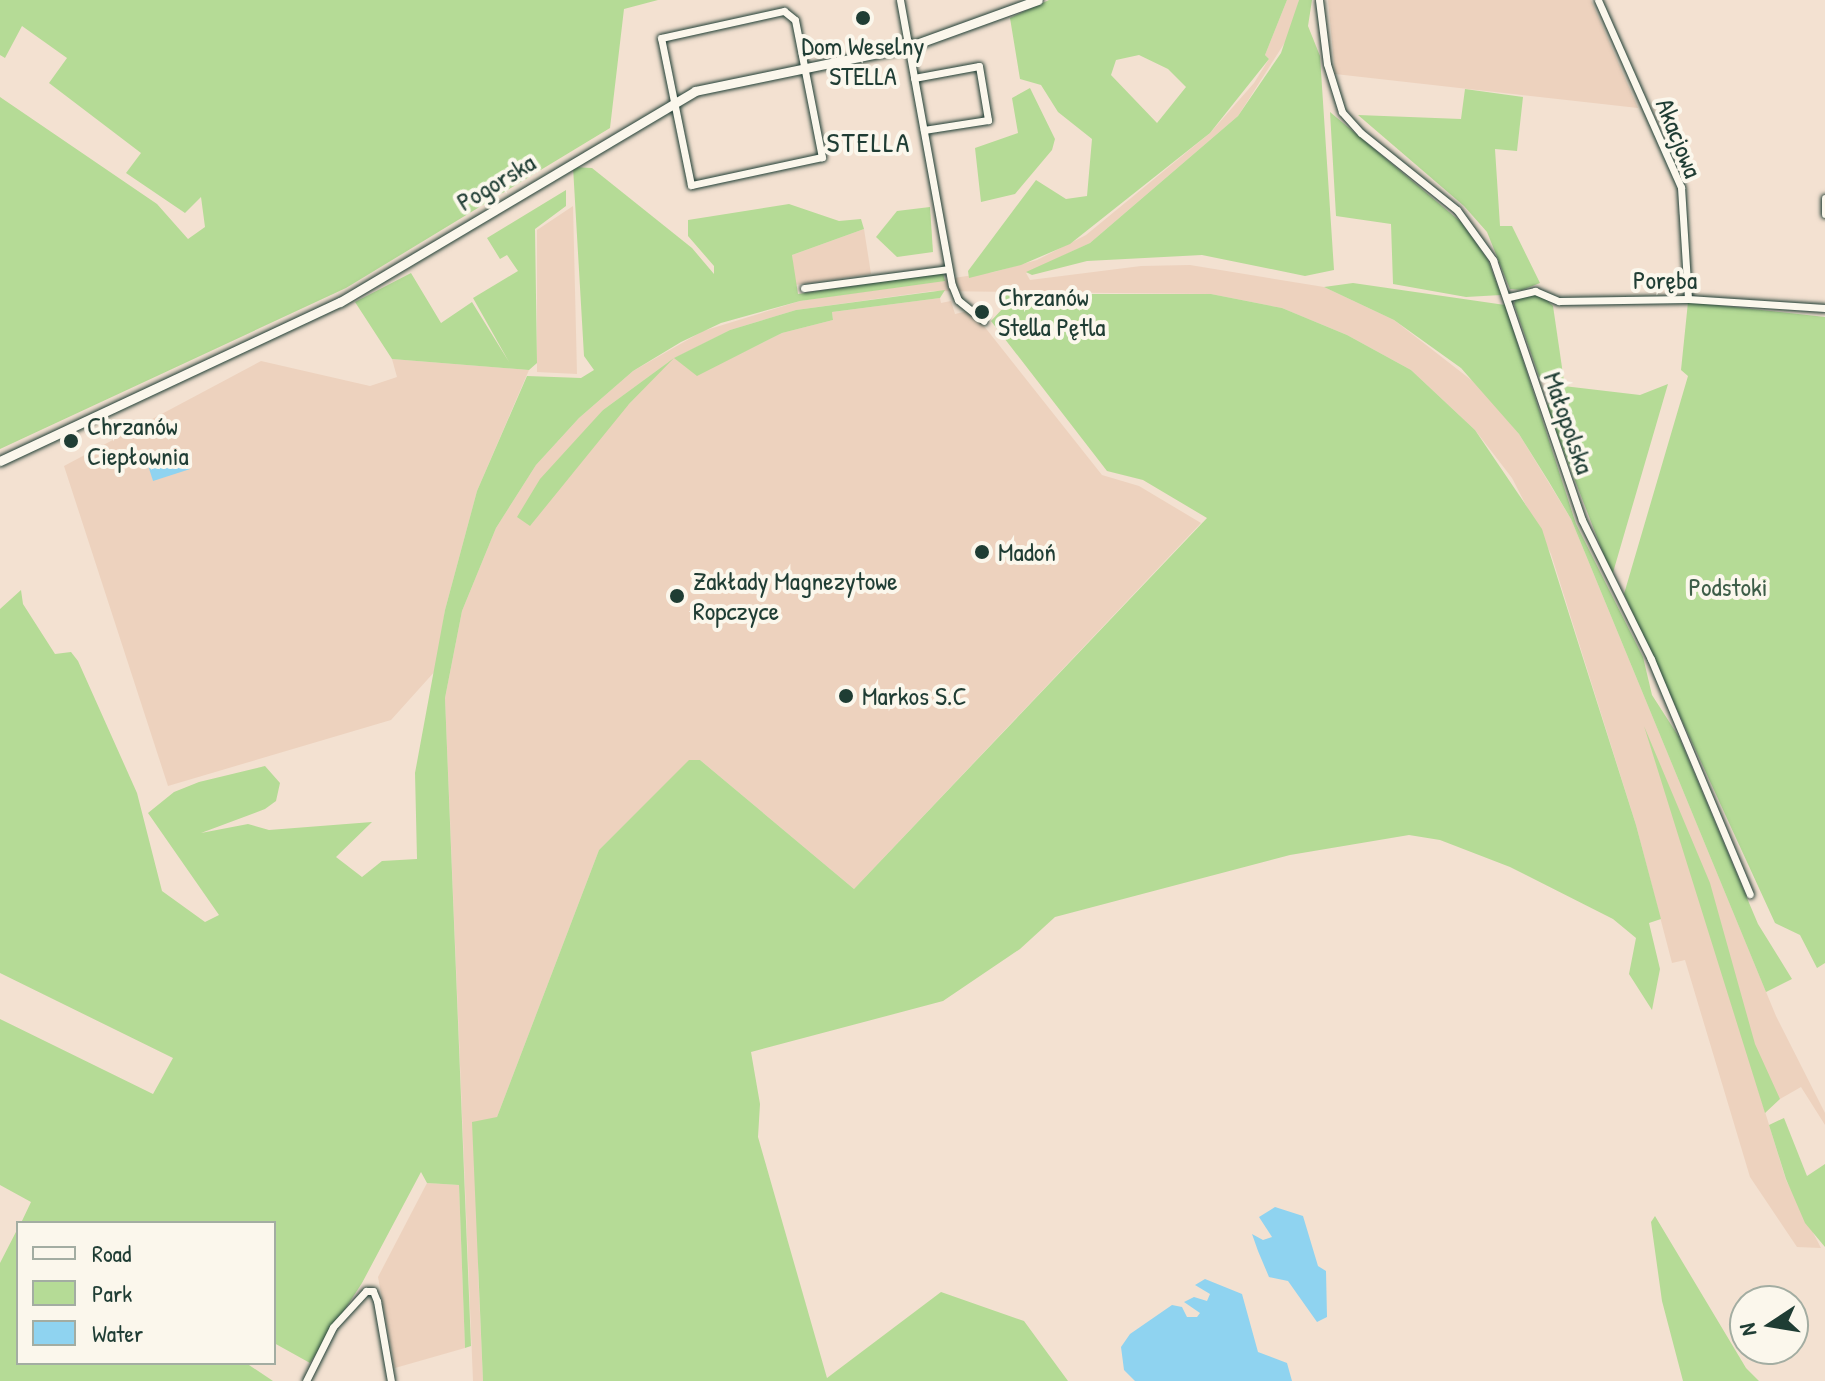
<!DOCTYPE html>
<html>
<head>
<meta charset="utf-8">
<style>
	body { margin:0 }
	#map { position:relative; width:1825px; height:1381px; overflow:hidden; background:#f3e1d1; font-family:"Patrick Hand",sans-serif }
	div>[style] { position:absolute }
	.built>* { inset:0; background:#edd2be }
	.green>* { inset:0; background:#b5db96 }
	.water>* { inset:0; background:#8fd3f0; transform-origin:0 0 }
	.roads { filter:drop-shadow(0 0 2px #1f3d34) drop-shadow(0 0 2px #1f3d34) }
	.minor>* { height:7px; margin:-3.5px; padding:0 3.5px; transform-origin:3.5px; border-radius:3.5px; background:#fbf7ec }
	.tertiary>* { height:9px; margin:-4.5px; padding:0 4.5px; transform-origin:4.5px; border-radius:4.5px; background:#fbf7ec }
	.dots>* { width:22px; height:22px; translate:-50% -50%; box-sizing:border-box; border:4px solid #fbf7ec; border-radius:50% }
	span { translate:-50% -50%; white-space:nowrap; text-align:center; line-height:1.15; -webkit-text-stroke:8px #fbf7ec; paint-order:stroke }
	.poi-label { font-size:26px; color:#1f3d34 }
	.left { translate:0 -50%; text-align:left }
	.street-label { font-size:26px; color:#1f3d34 }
	.park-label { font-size:26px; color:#3d5d48 }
	.neighbourhood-label { font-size:28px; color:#1f3d34; letter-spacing:2px }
	.legend { position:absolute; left:16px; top:1221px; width:260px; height:144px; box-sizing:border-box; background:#fbf7ec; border:2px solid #a3ada2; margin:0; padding:10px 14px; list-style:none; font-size:24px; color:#1f3d34 }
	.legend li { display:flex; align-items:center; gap:16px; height:40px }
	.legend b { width:40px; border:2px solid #a3ada2 }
	.north { position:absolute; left:1729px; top:1285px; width:80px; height:80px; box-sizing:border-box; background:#fbf7ec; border:2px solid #a3ada2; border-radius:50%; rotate:258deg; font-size:22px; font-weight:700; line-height:32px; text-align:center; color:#1f3d34 }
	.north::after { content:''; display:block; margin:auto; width:28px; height:36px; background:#1f3d34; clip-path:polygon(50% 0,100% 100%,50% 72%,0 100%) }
</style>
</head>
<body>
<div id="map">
	<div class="built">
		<i style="clip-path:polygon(evenodd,1287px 0,1299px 0,1289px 36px,1238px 116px,1090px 243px,1026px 273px,1030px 280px,1141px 266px,1190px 265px,1324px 287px,1394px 320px,1479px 386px,1519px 434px,1571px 519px,1776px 1016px,1825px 1113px,1825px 1125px,1801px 1087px,1780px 1099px,1763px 1071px,1754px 1076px,1786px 1180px,1821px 1248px,1797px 1247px,1750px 1177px,1685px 960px,1672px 963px,1636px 825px,1551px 554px,1512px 478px,1475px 430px,1411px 370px,1347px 335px,1282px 308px,1211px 294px,933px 291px,796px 310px,730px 330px,675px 358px,697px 375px,782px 333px,833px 320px,832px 312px,940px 298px,941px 303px,951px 301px,955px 314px,968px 311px,984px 326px,1102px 475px,1139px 486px,1201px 523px,854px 889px,700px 760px,689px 761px,599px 850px,497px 1117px,478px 1269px,483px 1381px,473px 1381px,445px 698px,462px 611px,496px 528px,536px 465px,579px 418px,633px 371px,703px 331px,800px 301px,994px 272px,1037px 260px,1086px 235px,1210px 133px,1254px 83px,1269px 59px,1265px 55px,1287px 0,670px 361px,629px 404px,588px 429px,603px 410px,670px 361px)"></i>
		<i style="clip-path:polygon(1328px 0,1591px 0,1638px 108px,1335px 74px)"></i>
		<i style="clip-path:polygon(573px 206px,577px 374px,537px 372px,537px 230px)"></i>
		<i style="clip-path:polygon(864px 229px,871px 274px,795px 285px,792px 255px)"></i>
		<i style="clip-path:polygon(392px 359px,529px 370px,477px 491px,445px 610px,436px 670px,391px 720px,168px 786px,64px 466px,261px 361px,370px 386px,397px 377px)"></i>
		<i style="clip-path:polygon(427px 1183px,459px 1185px,465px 1348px,395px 1368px,378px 1277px)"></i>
	</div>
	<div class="green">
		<i style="clip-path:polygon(0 0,658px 0,624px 9px,610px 128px,346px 288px,0 449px,0 97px,157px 204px,188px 239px,205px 227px,201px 197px,185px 213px,126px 173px,141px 153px,49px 83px,67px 58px,22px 26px,5px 58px,0 55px)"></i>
		<i style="clip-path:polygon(evenodd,1049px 0,1287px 0,1265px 55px,1269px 59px,1210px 133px,1070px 244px,1021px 265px,969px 278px,968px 271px,1036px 180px,1066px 199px,1087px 196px,1092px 139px,1058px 112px,1041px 85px,1020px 79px,1010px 18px,1049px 0,1139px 55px,1168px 69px,1186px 87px,1157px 123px,1111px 75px,1116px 60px,1139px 55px)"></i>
		<i style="clip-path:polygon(1299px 0,1312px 0,1308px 26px,1320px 56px,1334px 270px,1305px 276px,1202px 255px,1087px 261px,1032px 275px,1026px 272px,1090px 243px,1238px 116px,1281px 53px)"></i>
		<i style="clip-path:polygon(1030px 88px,1055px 139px,1052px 150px,1015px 194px,981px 202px,975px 148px,1018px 133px,1012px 98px)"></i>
		<i style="clip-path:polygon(1465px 89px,1523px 97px,1517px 151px,1495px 149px,1500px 226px,1512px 226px,1540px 283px,1522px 290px,1510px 289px,1487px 232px,1464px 206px,1358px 115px,1461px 119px)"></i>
		<i style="clip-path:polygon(1330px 112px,1461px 222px,1488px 260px,1501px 295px,1466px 297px,1393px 284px,1391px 224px,1336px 216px)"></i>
		<i style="clip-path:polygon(573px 167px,592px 168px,692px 248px,714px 274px,714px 266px,688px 236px,688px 220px,789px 204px,839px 221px,861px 219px,864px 229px,792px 255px,798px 294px,943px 273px,945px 281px,800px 301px,721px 323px,681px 342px,633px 371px,579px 418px,536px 465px,496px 528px,462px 611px,445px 698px,471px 1346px,465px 1348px,459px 1185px,427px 1183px,421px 1172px,362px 1283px,310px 1363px,274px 1343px,274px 1223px,21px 1223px,31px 1202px,0 1185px,0 1019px,153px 1094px,173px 1058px,0 973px,0 609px,21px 590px,23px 604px,55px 654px,71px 652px,78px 661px,137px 793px,162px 891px,205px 922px,219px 915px,148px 813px,174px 792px,199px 782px,265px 766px,280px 783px,276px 801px,265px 809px,201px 833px,248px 824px,269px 830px,372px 822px,336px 857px,362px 877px,382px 861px,417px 859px,415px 773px,445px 610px,477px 491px,527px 376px,581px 378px,594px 370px,584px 356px)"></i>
		<i style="clip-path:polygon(566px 190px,566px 206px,535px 229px,537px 363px,529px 370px,392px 359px,355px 302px,411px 273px,441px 323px,472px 302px,509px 362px,473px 298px,518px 271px,507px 255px,500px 259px,487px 238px)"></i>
		<i style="clip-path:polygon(930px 207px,933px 252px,897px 257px,876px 237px,897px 211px)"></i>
		<i style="clip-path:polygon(1353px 283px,1505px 305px,1576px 524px,1643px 657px,1652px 695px,1679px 737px,1758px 924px,1792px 979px,1766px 992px,1571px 519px,1549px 482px,1519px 434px,1461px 368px,1394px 320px,1324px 287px)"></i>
		<i style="clip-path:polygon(945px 290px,940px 298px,832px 312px,833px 320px,782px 333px,697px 376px,674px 358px,629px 404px,530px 526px,517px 517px,540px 479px,603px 410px,674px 358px,730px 330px,796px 310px)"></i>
		<i style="clip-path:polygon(1004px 294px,1211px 294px,1282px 308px,1347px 335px,1411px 370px,1475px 430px,1542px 529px,1636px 825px,1661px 919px,1649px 923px,1660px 969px,1652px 1010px,1629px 974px,1636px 938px,1613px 919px,1510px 867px,1440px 840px,1409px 835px,1290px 855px,1055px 917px,1020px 949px,943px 1001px,751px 1052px,760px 1104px,758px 1137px,827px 1378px,941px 1292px,1024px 1321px,1068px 1381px,483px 1381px,472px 1122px,497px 1117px,599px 850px,689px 760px,700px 760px,854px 889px,1207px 518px,1143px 480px,1107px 471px,991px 321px,1005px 306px)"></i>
		<i style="clip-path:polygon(1540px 294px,1553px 306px,1564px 381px,1540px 379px,1514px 304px,1516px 298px)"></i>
		<i style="clip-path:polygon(1688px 302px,1825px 317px,1825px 963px,1817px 968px,1800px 935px,1775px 923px,1624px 594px,1688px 376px,1681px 370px)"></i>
		<i style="clip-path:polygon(1668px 384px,1612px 576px,1547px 408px,1555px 385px,1640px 395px)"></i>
		<i style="clip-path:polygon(1644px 726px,1710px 883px,1755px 1044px,1780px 1099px,1765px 1113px)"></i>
		<i style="clip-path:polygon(1784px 1118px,1807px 1176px,1825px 1164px,1825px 1247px,1805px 1223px,1786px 1179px,1769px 1125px)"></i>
		<i style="clip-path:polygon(1655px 1216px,1746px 1368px,1759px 1381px,1683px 1381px,1662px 1301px,1651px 1222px)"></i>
		<i style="clip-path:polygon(18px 1228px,18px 1363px,246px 1363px,273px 1381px,0 1381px,0 1263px)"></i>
	</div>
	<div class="water">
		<i style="left:184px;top:450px;width:20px;height:39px;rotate:72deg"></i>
		<i style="clip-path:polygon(1275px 1207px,1303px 1216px,1318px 1266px,1326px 1271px,1327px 1317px,1317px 1322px,1288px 1281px,1269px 1277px,1258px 1251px,1252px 1234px,1263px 1240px,1272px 1237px,1259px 1217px)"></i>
		<i style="clip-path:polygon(1205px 1279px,1242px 1294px,1258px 1352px,1287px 1363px,1292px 1381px,1135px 1381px,1124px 1370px,1121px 1347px,1130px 1334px,1172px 1305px,1182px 1307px,1187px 1317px,1197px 1317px,1200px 1313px,1184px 1302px,1194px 1297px,1207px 1301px,1210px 1294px,1195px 1285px)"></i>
	</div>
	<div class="roads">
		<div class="minor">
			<i style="left:900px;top:0;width:290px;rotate:79.7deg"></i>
			<i style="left:952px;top:285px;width:16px;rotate:68deg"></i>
			<i style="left:958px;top:300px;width:33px;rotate:39deg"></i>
			<i style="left:1319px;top:0;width:64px;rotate:82.9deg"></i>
			<i style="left:1327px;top:64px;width:50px;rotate:72.6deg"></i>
			<i style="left:1342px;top:112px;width:28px;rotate:48deg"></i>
			<i style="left:1361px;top:133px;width:123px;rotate:38.7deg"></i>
			<i style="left:1457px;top:210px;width:62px;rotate:54.2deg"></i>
			<i style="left:1493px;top:260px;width:275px;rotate:71.1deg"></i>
			<i style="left:1582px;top:520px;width:155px;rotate:63.6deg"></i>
			<i style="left:1651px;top:659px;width:255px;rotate:67.2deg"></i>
			<i style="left:1598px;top:0;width:205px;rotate:66.1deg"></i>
			<i style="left:1681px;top:187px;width:112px;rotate:86.4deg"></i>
			<i style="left:784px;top:11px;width:14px;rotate:39deg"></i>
			<i style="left:795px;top:20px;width:140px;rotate:78.9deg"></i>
			<i style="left:822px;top:157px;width:134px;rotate:167.9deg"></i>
			<i style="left:691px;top:185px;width:150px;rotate:-101.5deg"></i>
			<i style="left:661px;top:38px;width:126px;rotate:-12.4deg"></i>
			<i style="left:914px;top:78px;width:66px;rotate:-10.5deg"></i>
			<i style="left:979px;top:66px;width:55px;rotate:80.5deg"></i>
			<i style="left:988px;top:120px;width:65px;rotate:171.1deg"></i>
			<i style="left:1825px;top:198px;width:16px;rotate:90deg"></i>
			<i style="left:804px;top:288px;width:145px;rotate:-7.5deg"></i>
			<i style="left:1509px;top:297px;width:27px;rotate:-13deg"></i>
			<i style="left:1535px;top:291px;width:26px;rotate:23deg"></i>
			<i style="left:1559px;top:301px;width:129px;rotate:-0.9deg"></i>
			<i style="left:1688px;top:299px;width:137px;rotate:3.8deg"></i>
			<i style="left:306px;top:1381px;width:60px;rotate:-63.4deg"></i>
			<i style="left:333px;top:1327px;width:49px;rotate:-47.5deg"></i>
			<i style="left:366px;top:1291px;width:7px"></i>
			<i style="left:373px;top:1291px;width:11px;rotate:68deg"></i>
			<i style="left:377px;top:1301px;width:81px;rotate:80.1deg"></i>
		</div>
		<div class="tertiary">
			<i style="left:0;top:461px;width:375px;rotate:-25.1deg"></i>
			<i style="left:340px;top:302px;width:413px;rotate:-30.7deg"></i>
			<i style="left:695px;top:91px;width:217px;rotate:-11.7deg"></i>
			<i style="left:908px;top:47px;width:138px;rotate:-19.9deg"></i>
		</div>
	</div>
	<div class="dots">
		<i style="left:863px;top:18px;background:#1f3d34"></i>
		<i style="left:982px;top:312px;background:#1f3d34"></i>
		<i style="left:71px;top:441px;background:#1f3d34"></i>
		<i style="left:982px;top:552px;background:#1f3d34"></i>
		<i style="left:677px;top:596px;background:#1f3d34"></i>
		<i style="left:846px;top:696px;background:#1f3d34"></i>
	</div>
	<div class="poi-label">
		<span style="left:863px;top:61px">Dom Weselny<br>STELLA</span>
		<span class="left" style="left:998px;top:312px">Chrzanów<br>Stella Pętla</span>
		<span class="left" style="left:87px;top:441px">Chrzanów<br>Ciepłownia</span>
		<span class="left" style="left:998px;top:552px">Madoń</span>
		<span class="left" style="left:693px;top:596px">Zakłady Magnezytowe<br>Ropczyce</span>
		<span class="left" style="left:862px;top:696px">Markos S.C</span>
	</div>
	<div class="street-label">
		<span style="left:1679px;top:138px;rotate:68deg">Akacjowa</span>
		<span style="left:496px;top:182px;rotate:-31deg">Pogorska</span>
		<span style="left:1665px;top:280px">Poręba</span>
		<span style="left:1569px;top:423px;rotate:71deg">Małopolska</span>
	</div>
	<div class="park-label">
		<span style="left:1728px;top:587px">Podstoki</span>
	</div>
	<div class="neighbourhood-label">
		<span style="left:869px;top:142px">STELLA</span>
	</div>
	<ul class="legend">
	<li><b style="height:10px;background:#fbf7ec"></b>Road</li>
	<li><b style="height:22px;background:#b5db96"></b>Park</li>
	<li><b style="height:22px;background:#8fd3f0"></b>Water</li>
	</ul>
	<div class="north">N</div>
</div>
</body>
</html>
